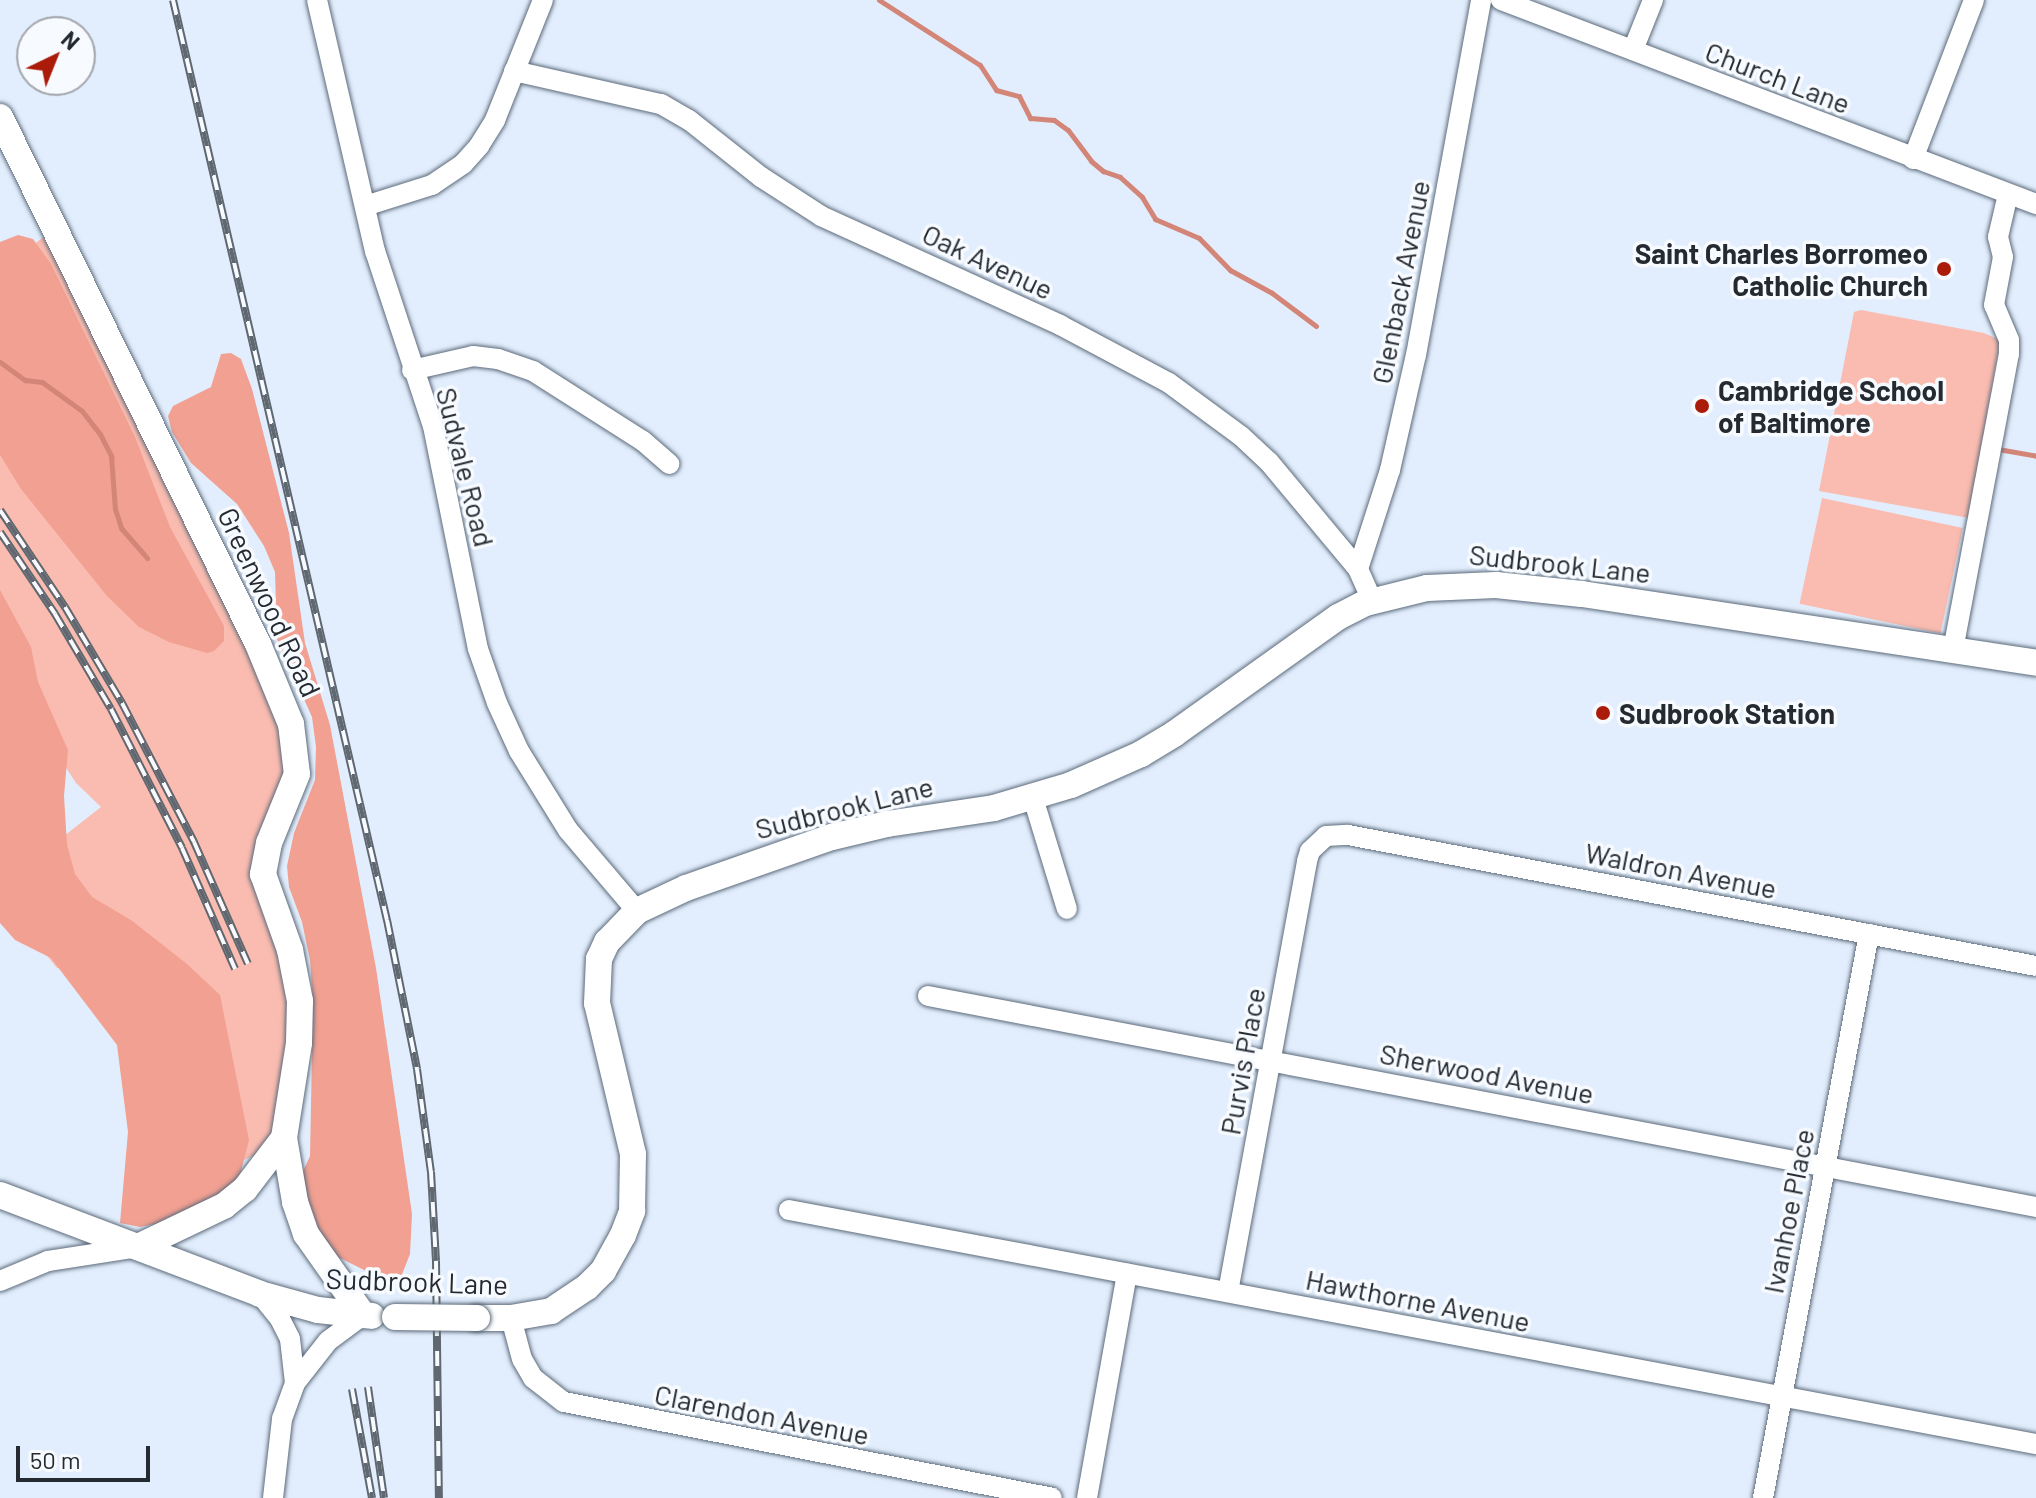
<!DOCTYPE html>
<html>
<head>
<meta charset="utf-8">
<style>
	body { margin:0 }
	#map { position:relative; width:2036px; height:1498px; overflow:hidden; background:#e2eefd; font-family:Barlow,sans-serif }
	div>[style] { position:absolute }
	.green>* { inset:0; background:#fabcb0; transform-origin:0 0 }
	.forest>* { inset:0; background:#f1a092 }
	.stream>* { height:5px; margin:-2.5px; padding:0 2.5px; transform-origin:2.5px; border-radius:2.5px; background:#d38578 }
	.roads { filter:drop-shadow(0 0 2px #5c6a7a) drop-shadow(0 0 2px #5c6a7a) }
	.minor>* { height:20px; margin:-10px; padding:0 10px; transform-origin:10px; border-radius:10px; background:#fff }
	.tertiary>* { height:26px; margin:-13px; padding:0 13px; transform-origin:13px; border-radius:13px; background:#fff }
	.rail>* { height:8px; margin-top:-4px; transform-origin:0; background:repeating-linear-gradient(90deg,#f7fafe 0 15px,#5f6770 0 30px); box-sizing:border-box; border-block:2px solid #5f6770 }
	.bridges { filter:drop-shadow(0 0 2px #5c6a7a) drop-shadow(0 0 2px #5c6a7a) }
	.tertiary-bridge>* { height:26px; margin:-13px; padding:0 13px; transform-origin:13px; border-radius:13px; background:#fff }
	.dots>* { width:22px; height:22px; translate:-50% -50%; box-sizing:border-box; border:4px solid #f7fafe; border-radius:50% }
	span { translate:-50% -50%; white-space:nowrap; text-align:center; line-height:1.15; -webkit-text-stroke:7px #f7fafe; paint-order:stroke }
	.street-label { font-size:28px; color:#242a30 }
	.poi-label { font-size:28px; color:#242a30; font-weight:700 }
	.right { translate:-100% -50%; text-align:right }
	.left { translate:0 -50%; text-align:left }
	.north { position:absolute; left:16px; top:16px; width:80px; height:80px; box-sizing:border-box; background:#f7fafe; border:2px solid #a3a7ac; border-radius:50%; rotate:43deg; font-size:22px; font-weight:700; line-height:32px; text-align:center; color:#242a30 }
	.north::after { content:''; display:block; margin:auto; width:28px; height:36px; background:#ab1b0a; clip-path:polygon(50% 0,100% 100%,50% 72%,0 100%) }
	.scale { position:absolute; left:16px; top:1446px; width:134px; height:36px; box-sizing:border-box; border:4px solid #242a30; border-top:0; padding-left:10px; font-size:24px; line-height:28px; white-space:nowrap; color:#242a30; -webkit-text-stroke:6px #f7fafe; paint-order:stroke }
</style>
</head>
<body>
<div id="map">
	<div class="green">
		<i style="clip-path:polygon(45px 236px,273px 697px,286px 773px,267px 819px,291px 1040px,269px 1149px,122px 1214px,130px 1112px,167px 980px,57px 968px,0 898px,0 886px,101px 807px,76px 783px,57px 754px,0 647px,0 269px)"></i>
		<i style="clip-path:polygon(1861px 310px,1984px 333px,2000px 340px,1969px 518px,1819px 491px,1854px 312px)"></i>
		<i style="left:1822px;top:498px;width:144px;height:108px;rotate:12deg"></i>
	</div>
	<div class="forest">
		<i style="clip-path:polygon(18px 235px,33px 239px,51px 264px,135px 437px,170px 527px,224px 626px,224px 641px,214px 651px,207px 653px,169px 642px,139px 627px,107px 596px,21px 489px,0 455px,0 242px)"></i>
		<i style="clip-path:polygon(231px 353px,241px 359px,252px 389px,289px 533px,305px 643px,330px 725px,376px 968px,412px 1214px,410px 1254px,401px 1277px,378px 1277px,338px 1257px,309px 1221px,300px 1178px,310px 1156px,313px 1002px,310px 960px,302px 922px,289px 887px,287px 866px,294px 833px,315px 780px,316px 747px,312px 717px,277px 639px,275px 572px,264px 546px,237px 504px,191px 463px,172px 432px,168px 416px,173px 406px,211px 387px,221px 354px)"></i>
		<i style="clip-path:polygon(0 590px,31px 647px,38px 682px,68px 750px,64px 796px,67px 845px,75px 874px,92px 897px,131px 920px,187px 964px,220px 995px,249px 1140px,239px 1179px,208px 1202px,175px 1220px,140px 1227px,120px 1223px,128px 1132px,117px 1045px,51px 958px,15px 940px,0 923px)"></i>
	</div>
	<div class="stream">
		<i style="left:879px;top:0;width:120px;rotate:32.8deg"></i>
		<i style="left:980px;top:65px;width:30px;rotate:57deg"></i>
		<i style="left:996px;top:90px;width:24px;rotate:15deg"></i>
		<i style="left:1019px;top:96px;width:25px;rotate:63deg"></i>
		<i style="left:1030px;top:118px;width:24px;rotate:5deg"></i>
		<i style="left:1054px;top:120px;width:17px;rotate:36deg"></i>
		<i style="left:1068px;top:130px;width:39px;rotate:53deg"></i>
		<i style="left:1091px;top:161px;width:16px;rotate:40deg"></i>
		<i style="left:1103px;top:171px;width:18px;rotate:19deg"></i>
		<i style="left:1120px;top:177px;width:30px;rotate:42deg"></i>
		<i style="left:1142px;top:197px;width:26px;rotate:59deg"></i>
		<i style="left:1155px;top:219px;width:48px;rotate:23.4deg"></i>
		<i style="left:1199px;top:238px;width:45px;rotate:45.9deg"></i>
		<i style="left:1230px;top:270px;width:48px;rotate:28.7deg"></i>
		<i style="left:1272px;top:293px;width:55px;rotate:36.9deg"></i>
		<i style="left:0;top:362px;width:31px;rotate:36deg"></i>
		<i style="left:25px;top:380px;width:17px;rotate:7deg"></i>
		<i style="left:42px;top:382px;width:49px;rotate:35.9deg"></i>
		<i style="left:82px;top:411px;width:29px;rotate:52deg"></i>
		<i style="left:100px;top:434px;width:25px;rotate:63deg"></i>
		<i style="left:111px;top:456px;width:53px;rotate:85.7deg"></i>
		<i style="left:115px;top:509px;width:20px;rotate:72deg"></i>
		<i style="left:121px;top:528px;width:40px;rotate:49deg"></i>
		<i style="left:1998px;top:449px;width:39px;rotate:10deg"></i>
	</div>
	<div class="roads">
		<div class="minor">
			<i style="left:317px;top:0;width:258px;rotate:77deg"></i>
			<i style="left:375px;top:251px;width:184px;rotate:71.7deg"></i>
			<i style="left:433px;top:426px;width:227px;rotate:78.6deg"></i>
			<i style="left:478px;top:649px;width:57px;rotate:70.6deg"></i>
			<i style="left:497px;top:703px;width:53px;rotate:65.4deg"></i>
			<i style="left:519px;top:751px;width:93px;rotate:58.2deg"></i>
			<i style="left:568px;top:830px;width:106px;rotate:49.6deg"></i>
			<i style="left:1501px;top:0;width:573px;rotate:20.87deg"></i>
			<i style="left:1633px;top:50px;width:54px;rotate:-68.2deg"></i>
			<i style="left:514px;top:71px;width:151px;rotate:12.7deg"></i>
			<i style="left:661px;top:104px;width:32px;rotate:30deg"></i>
			<i style="left:689px;top:120px;width:92px;rotate:38.4deg"></i>
			<i style="left:761px;top:177px;width:72px;rotate:33deg"></i>
			<i style="left:821px;top:216px;width:263px;rotate:24.5deg"></i>
			<i style="left:1060px;top:325px;width:123px;rotate:28deg"></i>
			<i style="left:1169px;top:383px;width:89px;rotate:36.4deg"></i>
			<i style="left:1241px;top:436px;width:38px;rotate:43deg"></i>
			<i style="left:1269px;top:462px;width:139px;rotate:50.2deg"></i>
			<i style="left:1358px;top:569px;width:35px;rotate:66deg"></i>
			<i style="left:1913px;top:159px;width:170px;rotate:-69deg"></i>
			<i style="left:365px;top:206px;width:70px;rotate:-17.4deg"></i>
			<i style="left:432px;top:185px;width:37px;rotate:-34deg"></i>
			<i style="left:463px;top:164px;width:24px;rotate:-48deg"></i>
			<i style="left:479px;top:146px;width:31px;rotate:-58deg"></i>
			<i style="left:495px;top:120px;width:129px;rotate:-68.2deg"></i>
			<i style="left:412px;top:370px;width:63px;rotate:-12.9deg"></i>
			<i style="left:473px;top:356px;width:25px;rotate:7deg"></i>
			<i style="left:498px;top:359px;width:37px;rotate:19deg"></i>
			<i style="left:533px;top:371px;width:130px;rotate:32.5deg"></i>
			<i style="left:643px;top:441px;width:35px;rotate:41deg"></i>
			<i style="left:1358px;top:569px;width:104px;rotate:-72.1deg"></i>
			<i style="left:1390px;top:470px;width:118px;rotate:-77.3deg"></i>
			<i style="left:1416px;top:355px;width:361px;rotate:-79.6deg"></i>
			<i style="left:1953px;top:650px;width:301px;rotate:-79.3deg"></i>
			<i style="left:2009px;top:354px;width:14px;rotate:-90deg"></i>
			<i style="left:2009px;top:340px;width:38px;rotate:-113deg"></i>
			<i style="left:1994px;top:305px;width:49px;rotate:-79.4deg"></i>
			<i style="left:2003px;top:257px;width:21px;rotate:-104deg"></i>
			<i style="left:1998px;top:237px;width:44px;rotate:-76.9deg"></i>
			<i style="left:1033px;top:798px;width:116px;rotate:73deg"></i>
			<i style="left:928px;top:996px;width:1128px;rotate:10.78deg"></i>
			<i style="left:789px;top:1210px;width:1269px;rotate:10.63deg"></i>
			<i style="left:0;top:1281px;width:52px;rotate:-22.6deg"></i>
			<i style="left:48px;top:1261px;width:91px;rotate:-8.8deg"></i>
			<i style="left:1228px;top:1292px;width:438px;rotate:-79.6deg"></i>
			<i style="left:1307px;top:861px;width:10px;rotate:-73deg"></i>
			<i style="left:1310px;top:851px;width:22px;rotate:-43deg"></i>
			<i style="left:1326px;top:836px;width:22px;rotate:-3deg"></i>
			<i style="left:1348px;top:835px;width:700px;rotate:10.78deg"></i>
			<i style="left:260px;top:1294px;width:32px;rotate:51deg"></i>
			<i style="left:280px;top:1319px;width:22px;rotate:63deg"></i>
			<i style="left:290px;top:1339px;width:44px;rotate:83.5deg"></i>
			<i style="left:511px;top:1318px;width:42px;rotate:75deg"></i>
			<i style="left:522px;top:1359px;width:22px;rotate:60deg"></i>
			<i style="left:533px;top:1378px;width:39px;rotate:38deg"></i>
			<i style="left:564px;top:1402px;width:497px;rotate:11.1deg"></i>
			<i style="left:273px;top:1498px;width:80px;rotate:-83.5deg"></i>
			<i style="left:282px;top:1419px;width:38px;rotate:-70deg"></i>
			<i style="left:295px;top:1383px;width:53px;rotate:-51.8deg"></i>
			<i style="left:328px;top:1341px;width:44px;rotate:-36.6deg"></i>
			<i style="left:1087px;top:1498px;width:228px;rotate:-79.9deg"></i>
			<i style="left:1763px;top:1498px;width:574px;rotate:-79.36deg"></i>
		</div>
		<div class="tertiary">
			<i style="left:0;top:117px;width:587px;rotate:63.92deg"></i>
			<i style="left:258px;top:644px;width:87px;rotate:67.6deg"></i>
			<i style="left:291px;top:724px;width:50px;rotate:83.2deg"></i>
			<i style="left:297px;top:774px;width:74px;rotate:112.1deg"></i>
			<i style="left:269px;top:843px;width:32px;rotate:101deg"></i>
			<i style="left:263px;top:874px;width:81px;rotate:70.4deg"></i>
			<i style="left:290px;top:950px;width:52px;rotate:78.9deg"></i>
			<i style="left:300px;top:1001px;width:42px;rotate:91.4deg"></i>
			<i style="left:299px;top:1043px;width:96px;rotate:99deg"></i>
			<i style="left:284px;top:1138px;width:65px;rotate:80.2deg"></i>
			<i style="left:295px;top:1202px;width:34px;rotate:71deg"></i>
			<i style="left:306px;top:1234px;width:99px;rotate:54.9deg"></i>
			<i style="left:0;top:1195px;width:278px;rotate:20.8deg"></i>
			<i style="left:260px;top:1294px;width:60px;rotate:15.4deg"></i>
			<i style="left:318px;top:1310px;width:54px;rotate:6.3deg"></i>
			<i style="left:138px;top:1247px;width:95px;rotate:-25.5deg"></i>
			<i style="left:224px;top:1206px;width:27px;rotate:-39deg"></i>
			<i style="left:245px;top:1189px;width:64px;rotate:-52.6deg"></i>
			<i style="left:477px;top:1318px;width:34px"></i>
			<i style="left:511px;top:1318px;width:41px;rotate:-9.9deg"></i>
			<i style="left:551px;top:1311px;width:43px;rotate:-33.7deg"></i>
			<i style="left:587px;top:1287px;width:23px;rotate:-45deg"></i>
			<i style="left:603px;top:1271px;width:41px;rotate:-60.9deg"></i>
			<i style="left:623px;top:1235px;width:26px;rotate:-69deg"></i>
			<i style="left:632px;top:1211px;width:57px;rotate:-89deg"></i>
			<i style="left:633px;top:1154px;width:155px;rotate:-103.4deg"></i>
			<i style="left:597px;top:1003px;width:44px;rotate:-87.4deg"></i>
			<i style="left:599px;top:959px;width:19px;rotate:-65deg"></i>
			<i style="left:607px;top:942px;width:43px;rotate:-45.9deg"></i>
			<i style="left:637px;top:911px;width:54px;rotate:-25.1deg"></i>
			<i style="left:686px;top:888px;width:155px;rotate:-19.3deg"></i>
			<i style="left:832px;top:837px;width:57px;rotate:-13.3deg"></i>
			<i style="left:887px;top:824px;width:108px;rotate:-8.5deg"></i>
			<i style="left:994px;top:808px;width:80px;rotate:-16.6deg"></i>
			<i style="left:1071px;top:785px;width:77px;rotate:-23.9deg"></i>
			<i style="left:1141px;top:754px;width:39px;rotate:-31deg"></i>
			<i style="left:1174px;top:734px;width:201px;rotate:-35.5deg"></i>
			<i style="left:1338px;top:617px;width:31px;rotate:-27deg"></i>
			<i style="left:1366px;top:603px;width:63px;rotate:-13.8deg"></i>
			<i style="left:1427px;top:588px;width:69px;rotate:-2.5deg"></i>
			<i style="left:1496px;top:585px;width:86px;rotate:6deg"></i>
			<i style="left:1582px;top:594px;width:459px;rotate:8.6deg"></i>
		</div>
	</div>
	<div class="rail">
		<i style="left:173px;top:0;width:945px;rotate:76.91deg"></i>
		<i style="left:387px;top:920px;width:152px;rotate:78.6deg"></i>
		<i style="left:417px;top:1069px;width:104px;rotate:82.3deg"></i>
		<i style="left:431px;top:1172px;width:89px;rotate:86.8deg"></i>
		<i style="left:436px;top:1261px;width:237px;rotate:89.3deg"></i>
		<i style="left:0;top:510px;width:117px;rotate:56.2deg"></i>
		<i style="left:65px;top:607px;width:112px;rotate:59.3deg"></i>
		<i style="left:122px;top:703px;width:157px;rotate:62.6deg"></i>
		<i style="left:194px;top:842px;width:133px;rotate:66.1deg"></i>
		<i style="left:0;top:532px;width:99px;rotate:56.1deg"></i>
		<i style="left:55px;top:614px;width:110px;rotate:59.5deg"></i>
		<i style="left:111px;top:709px;width:156px;rotate:62.9deg"></i>
		<i style="left:182px;top:848px;width:132px;rotate:66.3deg"></i>
		<i style="left:368px;top:1387px;width:112px;rotate:81.8deg"></i>
		<i style="left:352px;top:1389px;width:111px;rotate:79.6deg"></i>
	</div>
	<div class="bridges">
		<div class="tertiary-bridge">
			<i style="left:395px;top:1317px;width:82px;rotate:0.7deg"></i>
		</div>
	</div>
	<div class="dots">
		<i style="left:1944px;top:269px;background:#ab1b0a"></i>
		<i style="left:1702px;top:406px;background:#ab1b0a"></i>
		<i style="left:1603px;top:713px;background:#ab1b0a"></i>
	</div>
	<div class="street-label">
		<span style="left:1778px;top:77px;rotate:21deg">Church Lane</span>
		<span style="left:988px;top:261px;rotate:25deg">Oak Avenue</span>
		<span style="left:1400px;top:282px;rotate:-79deg">Glenback Avenue</span>
		<span style="left:466px;top:467px;rotate:76deg">Sudvale Road</span>
		<span style="left:1560px;top:563px;rotate:6deg">Sudbrook Lane</span>
		<span style="left:270px;top:602px;rotate:65deg">Greenwood Road</span>
		<span style="left:844px;top:807px;rotate:-14deg">Sudbrook Lane</span>
		<span style="left:1681px;top:870px;rotate:11deg">Waldron Avenue</span>
		<span style="left:1242px;top:1061px;rotate:-80deg">Purvis Place</span>
		<span style="left:1487px;top:1073px;rotate:11deg">Sherwood Avenue</span>
		<span style="left:1788px;top:1211px;rotate:-79deg">Ivanhoe Place</span>
		<span style="left:417px;top:1281px;rotate:2deg">Sudbrook Lane</span>
		<span style="left:1418px;top:1300px;rotate:11deg">Hawthorne Avenue</span>
		<span style="left:762px;top:1414px;rotate:11deg">Clarendon Avenue</span>
	</div>
	<div class="poi-label">
		<span class="right" style="left:1928px;top:269px">Saint Charles Borromeo<br>Catholic Church</span>
		<span class="left" style="left:1718px;top:406px">Cambridge School<br>of Baltimore</span>
		<span class="left" style="left:1619px;top:713px">Sudbrook Station</span>
	</div>
	<div class="north">N</div>
	<div class="scale">50 m</div>
</div>
</body>
</html>
